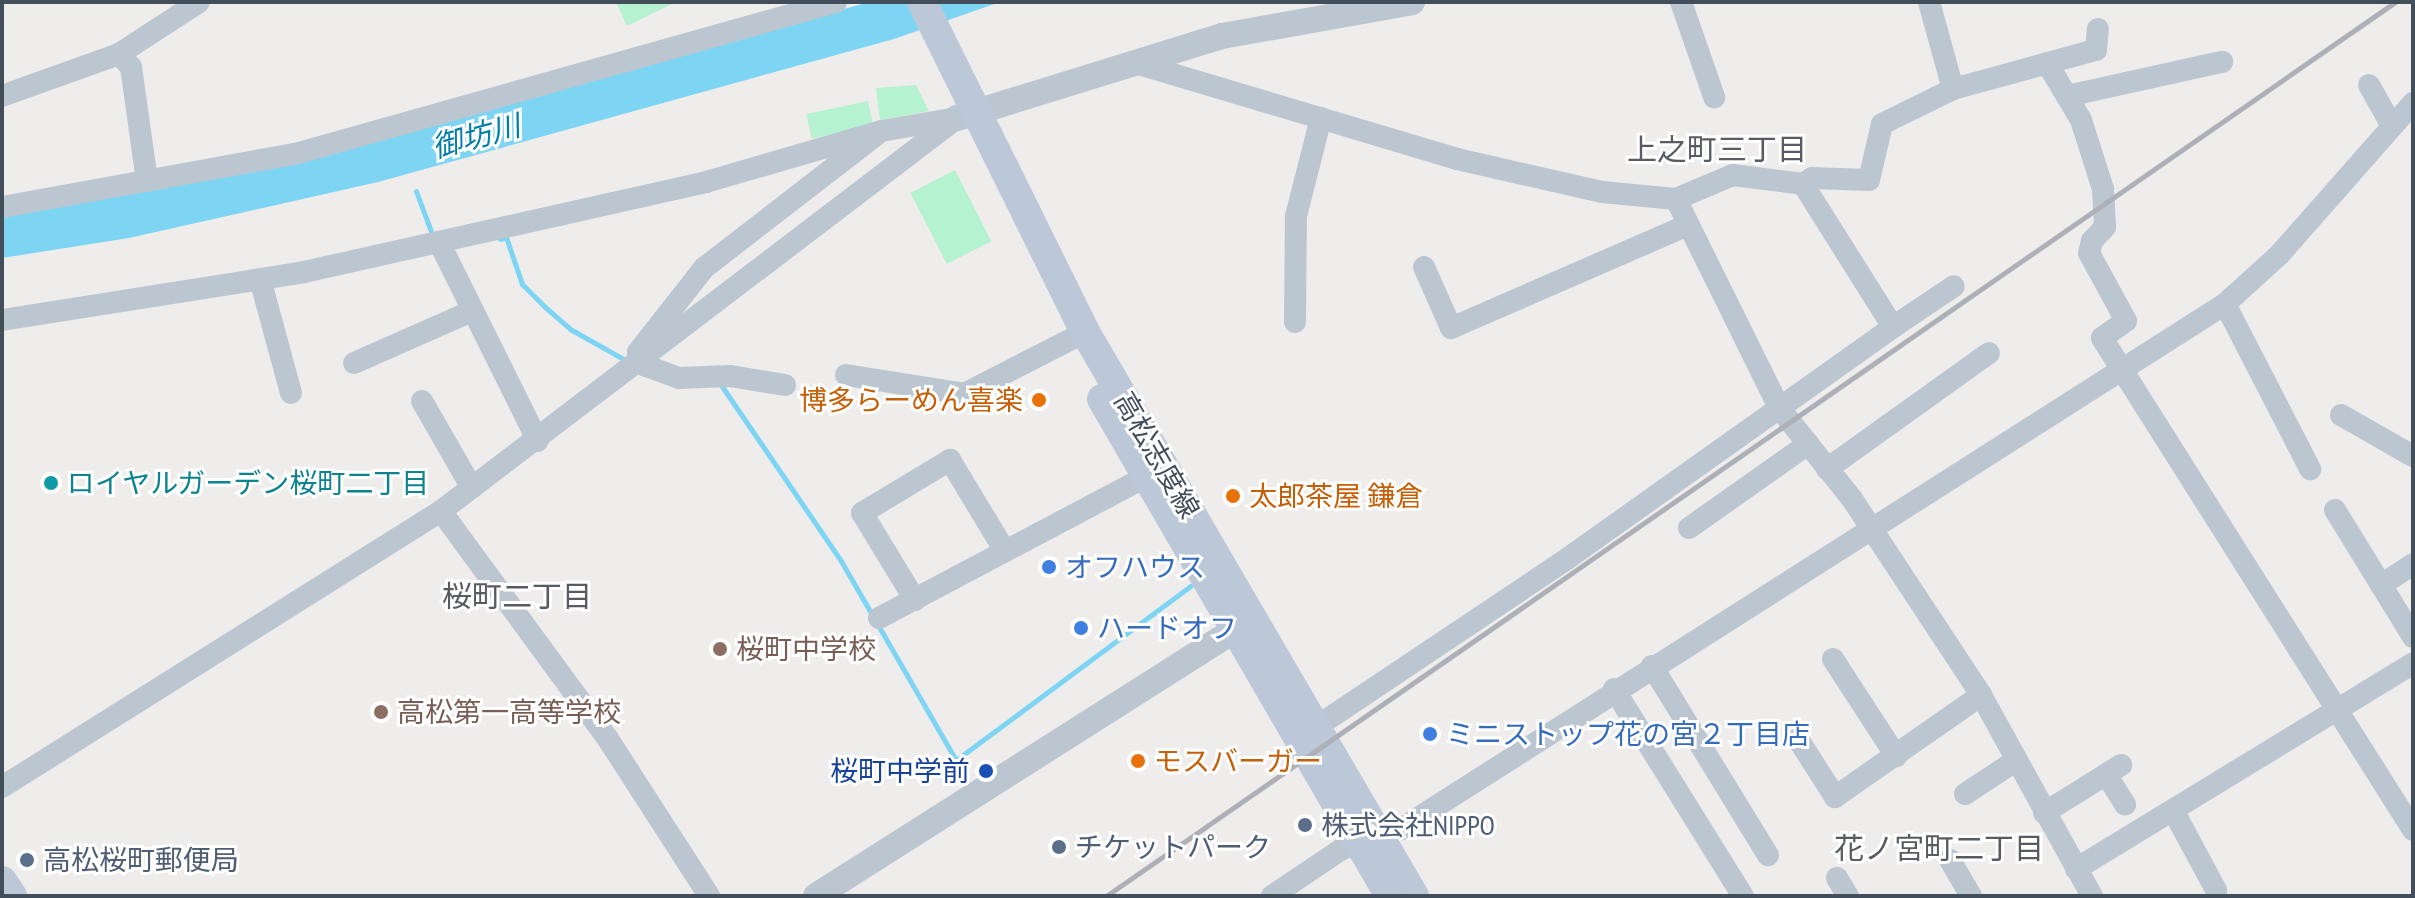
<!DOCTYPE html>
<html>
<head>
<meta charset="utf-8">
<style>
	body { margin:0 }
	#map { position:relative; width:2415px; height:898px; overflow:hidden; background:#efecec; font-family:"PT Sans Narrow","Noto Sans JP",sans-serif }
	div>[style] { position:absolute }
	.green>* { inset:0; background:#b5f2d0; transform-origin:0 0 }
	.water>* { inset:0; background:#7ed5f3 }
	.stream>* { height:5px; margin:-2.5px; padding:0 2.5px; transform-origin:2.5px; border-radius:2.5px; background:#7ed5f3 }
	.minor>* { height:22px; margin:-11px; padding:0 11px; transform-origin:11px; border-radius:11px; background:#bbc6d0 }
	.tertiary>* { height:26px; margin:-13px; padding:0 13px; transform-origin:13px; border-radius:13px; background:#bbc6d0 }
	.secondary>* { height:30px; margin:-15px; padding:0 15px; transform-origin:15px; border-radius:15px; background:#bcc8d8 }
	.rail>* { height:5px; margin:-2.5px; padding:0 2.5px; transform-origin:2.5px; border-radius:2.5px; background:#adb1b7 }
	.dots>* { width:22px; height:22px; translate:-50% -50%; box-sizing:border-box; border:4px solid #fff; border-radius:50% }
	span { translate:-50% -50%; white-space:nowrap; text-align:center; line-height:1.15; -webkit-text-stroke:6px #fff; paint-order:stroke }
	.food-label { font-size:28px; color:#c56008 }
	.right { translate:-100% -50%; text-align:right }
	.left { translate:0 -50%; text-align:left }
	.street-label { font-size:28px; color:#434e5b }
	.culture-label { font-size:28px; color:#0d838f }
	.shop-label { font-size:28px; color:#366cbe }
	.education-label { font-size:28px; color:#785e54 }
	.transit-label { font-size:28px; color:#164399 }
	.service-label { font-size:28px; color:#4e5e75 }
	.water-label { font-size:30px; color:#017da9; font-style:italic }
	.neighbourhood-label { font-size:30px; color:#585c62 }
	.frame { position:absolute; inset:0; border:4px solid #434e5b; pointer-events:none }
</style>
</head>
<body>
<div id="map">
	<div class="green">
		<i style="clip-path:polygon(616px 2px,676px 2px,627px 26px)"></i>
		<i style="clip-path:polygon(916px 85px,929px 111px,880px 120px,876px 88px)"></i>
		<i style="left:868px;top:101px;width:25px;height:63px;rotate:78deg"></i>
		<i style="left:955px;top:170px;width:80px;height:50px;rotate:63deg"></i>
	</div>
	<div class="water">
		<i style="clip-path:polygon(869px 2px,1000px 2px,894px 39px,378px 182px,129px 238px,2px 258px,2px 217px,219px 178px,397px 135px)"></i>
	</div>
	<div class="stream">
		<i style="left:416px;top:191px;width:49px;rotate:69.7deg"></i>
		<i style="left:500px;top:239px;width:6px;rotate:-18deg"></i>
		<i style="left:506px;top:237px;width:50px;rotate:71.2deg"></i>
		<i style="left:522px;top:284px;width:33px;rotate:45deg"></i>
		<i style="left:545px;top:307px;width:33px;rotate:41deg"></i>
		<i style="left:570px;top:329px;width:65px;rotate:29.3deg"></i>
		<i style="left:719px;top:382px;width:217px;rotate:55.7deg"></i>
		<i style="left:841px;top:561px;width:230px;rotate:60deg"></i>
		<i style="left:956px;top:760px;width:292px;rotate:-36.6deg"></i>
	</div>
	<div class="minor">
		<i style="left:1681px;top:2px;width:101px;rotate:70.8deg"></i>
		<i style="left:119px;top:54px;width:18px;rotate:47deg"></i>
		<i style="left:131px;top:67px;width:115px;rotate:82deg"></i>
		<i style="left:1132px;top:62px;width:339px;rotate:16.6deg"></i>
		<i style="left:1457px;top:159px;width:149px;rotate:12.8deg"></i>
		<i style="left:1602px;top:192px;width:74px;rotate:5.4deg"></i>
		<i style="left:1676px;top:199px;width:234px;rotate:63.7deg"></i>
		<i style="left:1780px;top:409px;width:115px;rotate:51.3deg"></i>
		<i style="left:1852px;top:499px;width:235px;rotate:56.6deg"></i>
		<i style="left:1981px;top:695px;width:230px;rotate:61.1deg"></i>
		<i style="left:2047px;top:63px;width:66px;rotate:59.2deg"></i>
		<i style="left:2081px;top:120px;width:72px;rotate:72.3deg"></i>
		<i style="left:2103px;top:189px;width:38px;rotate:87deg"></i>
		<i style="left:2105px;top:227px;width:19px;rotate:133deg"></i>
		<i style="left:2092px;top:241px;width:12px;rotate:104deg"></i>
		<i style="left:2089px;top:253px;width:77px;rotate:61.4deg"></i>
		<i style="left:2126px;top:321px;width:29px;rotate:145deg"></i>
		<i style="left:2102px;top:338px;width:582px;rotate:57.7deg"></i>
		<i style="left:2369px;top:85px;width:47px;rotate:60.7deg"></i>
		<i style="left:1953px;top:89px;width:148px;rotate:-15.3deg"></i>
		<i style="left:2096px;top:50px;width:21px;rotate:-85deg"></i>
		<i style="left:2px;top:96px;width:124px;rotate:-19.7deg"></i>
		<i style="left:119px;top:54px;width:95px;rotate:-33deg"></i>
		<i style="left:2067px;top:96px;width:159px;rotate:-12.4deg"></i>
		<i style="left:1676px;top:199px;width:62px;rotate:-22.8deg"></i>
		<i style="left:1733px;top:175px;width:71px;rotate:7.3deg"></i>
		<i style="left:1803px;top:184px;width:11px;rotate:-34deg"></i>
		<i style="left:1812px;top:178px;width:57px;rotate:2deg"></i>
		<i style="left:1869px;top:180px;width:57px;rotate:-76.9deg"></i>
		<i style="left:1882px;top:124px;width:79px;rotate:-26.2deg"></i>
		<i style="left:1953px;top:89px;width:90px;rotate:-105.4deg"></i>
		<i style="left:2px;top:207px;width:298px;rotate:-10.3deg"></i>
		<i style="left:295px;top:154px;width:562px;rotate:-15.69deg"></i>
		<i style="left:439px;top:242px;width:222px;rotate:63.6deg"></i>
		<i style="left:1424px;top:267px;width:67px;rotate:66.1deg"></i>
		<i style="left:1451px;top:328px;width:256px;rotate:-23.5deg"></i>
		<i style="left:260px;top:279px;width:118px;rotate:74.8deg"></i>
		<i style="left:2225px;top:304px;width:186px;rotate:62.7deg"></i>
		<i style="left:2px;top:320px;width:306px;rotate:-9deg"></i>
		<i style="left:304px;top:272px;width:412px;rotate:-12.6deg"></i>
		<i style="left:706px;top:182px;width:182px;rotate:-16.2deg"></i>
		<i style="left:881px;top:131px;width:77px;rotate:-9.7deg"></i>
		<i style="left:1295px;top:322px;width:106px;rotate:-89.5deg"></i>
		<i style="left:1296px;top:216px;width:101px;rotate:-75.7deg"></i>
		<i style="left:1893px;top:327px;width:73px;rotate:-33.9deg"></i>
		<i style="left:354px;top:363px;width:129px;rotate:-23.8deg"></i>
		<i style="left:846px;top:375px;width:120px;rotate:9.1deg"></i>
		<i style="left:964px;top:394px;width:136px;rotate:-27.1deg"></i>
		<i style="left:785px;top:385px;width:56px;rotate:-170.7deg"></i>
		<i style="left:730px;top:376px;width:51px;rotate:177.8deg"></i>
		<i style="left:679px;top:378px;width:44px;rotate:-159.9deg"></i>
		<i style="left:638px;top:363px;width:11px;rotate:-90deg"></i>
		<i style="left:638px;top:352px;width:107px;rotate:-51.8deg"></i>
		<i style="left:704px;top:268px;width:217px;rotate:-37.7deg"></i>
		<i style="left:422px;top:401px;width:100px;rotate:60.1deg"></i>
		<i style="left:2341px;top:415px;width:83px;rotate:29.7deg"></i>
		<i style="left:1827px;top:469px;width:199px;rotate:-35.6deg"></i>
		<i style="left:2335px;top:510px;width:149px;rotate:58.4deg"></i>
		<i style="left:441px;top:511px;width:283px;rotate:53.8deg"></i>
		<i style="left:608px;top:739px;width:187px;rotate:57.2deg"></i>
		<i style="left:1689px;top:528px;width:146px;rotate:-35.2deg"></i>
		<i style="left:2381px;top:585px;width:38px;rotate:-33deg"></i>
		<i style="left:915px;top:600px;width:102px;rotate:-121.3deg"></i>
		<i style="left:862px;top:513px;width:103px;rotate:-31.1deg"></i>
		<i style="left:950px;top:460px;width:106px;rotate:58.9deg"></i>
		<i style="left:879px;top:618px;width:318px;rotate:-27.9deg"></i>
		<i style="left:1833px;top:659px;width:116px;rotate:57deg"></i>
		<i style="left:1652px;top:666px;width:222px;rotate:58.5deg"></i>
		<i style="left:1614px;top:689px;width:244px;rotate:58.1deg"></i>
		<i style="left:1316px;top:727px;width:298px;rotate:-33.8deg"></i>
		<i style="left:1564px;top:561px;width:404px;rotate:-35.4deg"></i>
		<i style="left:1893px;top:327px;width:169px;rotate:-122.2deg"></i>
		<i style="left:1798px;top:739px;width:69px;rotate:57.5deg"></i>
		<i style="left:1835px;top:797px;width:178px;rotate:-34.9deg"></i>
		<i style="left:2106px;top:774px;width:36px;rotate:58deg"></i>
		<i style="left:2px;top:787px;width:519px;rotate:-32.16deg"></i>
		<i style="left:441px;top:511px;width:649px;rotate:-37.29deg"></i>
		<i style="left:1965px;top:794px;width:60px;rotate:-33.4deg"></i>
		<i style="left:2174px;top:812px;width:89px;rotate:61.7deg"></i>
		<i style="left:2044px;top:813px;width:91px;rotate:-31.9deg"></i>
		<i style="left:1950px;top:860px;width:42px;rotate:59.7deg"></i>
		<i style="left:2076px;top:869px;width:395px;rotate:-31.4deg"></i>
		<i style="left:1837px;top:878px;width:21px;rotate:59deg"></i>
		<i style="left:1272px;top:896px;width:84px;rotate:-33.9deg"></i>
		<i style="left:1342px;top:849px;width:60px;rotate:-18.4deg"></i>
		<i style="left:1399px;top:830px;width:979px;rotate:-32.49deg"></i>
		<i style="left:2225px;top:304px;width:73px;rotate:-42.2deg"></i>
		<i style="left:2279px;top:255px;width:203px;rotate:-48.6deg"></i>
	</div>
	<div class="tertiary">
		<i style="left:957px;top:118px;width:277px;rotate:-17.2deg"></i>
		<i style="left:1222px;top:36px;width:193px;rotate:-10.1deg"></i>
		<i style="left:816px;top:896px;width:517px;rotate:-32.43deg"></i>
	</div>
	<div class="secondary">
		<i style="left:922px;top:2px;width:368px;rotate:63.7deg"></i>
		<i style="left:1085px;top:332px;width:653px;rotate:59.74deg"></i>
		<i style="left:1102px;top:399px;width:574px;rotate:59.91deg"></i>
		<i style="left:2px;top:881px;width:18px;rotate:56deg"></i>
	</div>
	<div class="rail">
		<i style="left:1106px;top:896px;width:1569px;rotate:-34.74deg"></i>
	</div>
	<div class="dots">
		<i style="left:1039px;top:400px;background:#e8710a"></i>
		<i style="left:51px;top:483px;background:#0f9aa8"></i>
		<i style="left:1233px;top:496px;background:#e8710a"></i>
		<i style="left:1049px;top:567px;background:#3f7fe0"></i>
		<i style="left:1081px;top:628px;background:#3f7fe0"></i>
		<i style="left:720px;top:649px;background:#8d6e63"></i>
		<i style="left:381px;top:712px;background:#8d6e63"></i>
		<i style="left:1430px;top:734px;background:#3f7fe0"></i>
		<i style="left:1138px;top:761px;background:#e8710a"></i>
		<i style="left:986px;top:771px;background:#1a4fb4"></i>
		<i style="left:1305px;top:825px;background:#5c6f8a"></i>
		<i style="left:1059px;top:847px;background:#5c6f8a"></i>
		<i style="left:27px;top:860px;background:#5c6f8a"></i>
	</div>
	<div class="food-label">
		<span class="right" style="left:1023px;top:400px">博多らーめん喜楽</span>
		<span class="left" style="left:1249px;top:496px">太郎茶屋 鎌倉</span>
		<span class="left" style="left:1154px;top:761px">モスバーガー</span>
	</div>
	<div class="street-label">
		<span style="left:1157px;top:455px;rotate:60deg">高松志度線</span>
	</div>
	<div class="culture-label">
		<span class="left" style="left:67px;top:483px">ロイヤルガーデン桜町二丁目</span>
	</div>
	<div class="shop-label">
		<span class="left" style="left:1065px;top:567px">オフハウス</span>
		<span class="left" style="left:1097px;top:628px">ハードオフ</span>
		<span class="left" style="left:1446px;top:734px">ミニストップ花の宮２丁目店</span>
	</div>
	<div class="education-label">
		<span class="left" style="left:736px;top:649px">桜町中学校</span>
		<span class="left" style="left:397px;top:712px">高松第一高等学校</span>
	</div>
	<div class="transit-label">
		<span class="right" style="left:970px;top:771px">桜町中学前</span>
	</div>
	<div class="service-label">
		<span class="left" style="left:1321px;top:825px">株式会社NIPPO</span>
		<span class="left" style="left:1075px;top:847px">チケットパーク</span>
		<span class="left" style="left:43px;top:860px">高松桜町郵便局</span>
	</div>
	<div class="water-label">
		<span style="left:476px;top:136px;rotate:-15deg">御坊川</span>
	</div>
	<div class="neighbourhood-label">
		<span style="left:1717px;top:149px">上之町三丁目</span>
		<span style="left:517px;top:596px">桜町二丁目</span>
		<span style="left:1939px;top:848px">花ノ宮町二丁目</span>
	</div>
	<div class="frame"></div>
</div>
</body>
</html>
